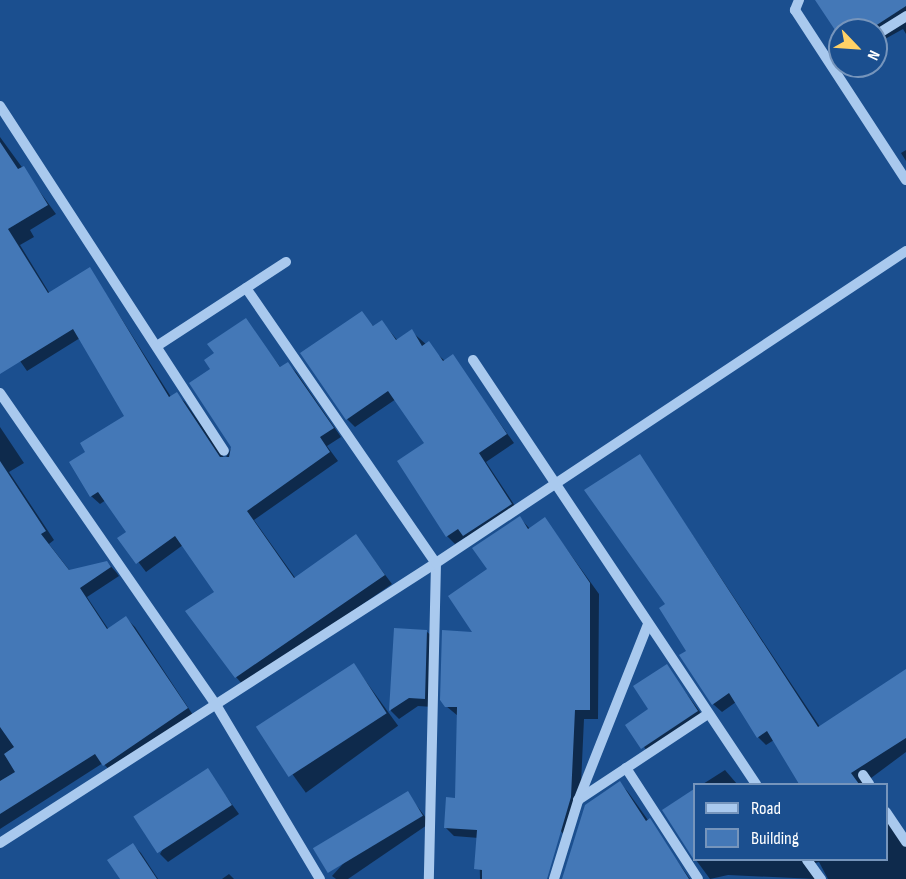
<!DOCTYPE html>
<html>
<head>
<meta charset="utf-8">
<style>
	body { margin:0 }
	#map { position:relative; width:906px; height:879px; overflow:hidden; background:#1b4f8f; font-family:"Sofia Sans Condensed",sans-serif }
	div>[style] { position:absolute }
	.shadow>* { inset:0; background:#0007; transform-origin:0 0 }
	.building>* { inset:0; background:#4478b7; transform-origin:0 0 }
	.minor>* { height:10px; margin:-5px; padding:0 5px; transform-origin:5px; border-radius:5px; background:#a9c9ee }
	span { translate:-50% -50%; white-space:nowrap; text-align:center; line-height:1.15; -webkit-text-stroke:5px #1b4f8f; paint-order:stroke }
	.legend { position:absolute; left:693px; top:783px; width:195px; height:78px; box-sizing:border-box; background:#1b4f8f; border:2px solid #7695bc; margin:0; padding:8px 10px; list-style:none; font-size:18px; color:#fff }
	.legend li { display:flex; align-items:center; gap:12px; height:30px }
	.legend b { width:30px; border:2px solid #7695bc }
	.north { position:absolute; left:828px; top:18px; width:60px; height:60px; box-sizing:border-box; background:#1b4f8f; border:2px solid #7695bc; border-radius:50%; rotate:115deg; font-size:16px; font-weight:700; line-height:24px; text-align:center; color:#fff }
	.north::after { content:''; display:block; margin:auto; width:21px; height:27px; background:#ffd166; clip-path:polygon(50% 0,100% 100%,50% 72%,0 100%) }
</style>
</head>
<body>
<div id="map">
	<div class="shadow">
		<i style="clip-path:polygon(832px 0,906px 0,906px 34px,903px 29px,876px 44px,876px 30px,840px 30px,840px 36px,822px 7px)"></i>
		<i style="clip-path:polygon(0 137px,56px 214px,30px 230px,34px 237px,20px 245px,50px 294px,90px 269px,171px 397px,176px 394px,185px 402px,225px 459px,232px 447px,212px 369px,216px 354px,245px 320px,281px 368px,288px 364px,296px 372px,341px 437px,327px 446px,338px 461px,254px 520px,296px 579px,356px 536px,392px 584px,244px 686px,236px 677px,216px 592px,183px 545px,146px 572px,120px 538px,128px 532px,106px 500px,100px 504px,91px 496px,87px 453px,127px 416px,80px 338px,27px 371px,0 332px)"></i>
		<i style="clip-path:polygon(906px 150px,906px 161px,901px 153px)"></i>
		<i style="clip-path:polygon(362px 313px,374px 327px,382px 322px,398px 341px,411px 331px,445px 361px,452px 356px,514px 443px,486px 462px,519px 512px,473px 543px,466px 537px,455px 544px,447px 536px,426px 444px,396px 399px,355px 427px,347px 419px)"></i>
		<i style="clip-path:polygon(0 427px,24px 463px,9px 472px,54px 540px,49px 544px,70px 571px,107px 562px,116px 572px,119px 576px,87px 597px,109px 630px,126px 618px,135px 627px,195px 718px,113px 774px,103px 763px,0 829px)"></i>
		<i style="clip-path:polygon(640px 456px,820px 727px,906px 695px,906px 752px,863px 784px,800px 784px,774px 740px,766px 745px,758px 737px,736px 702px,722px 712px,713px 704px,667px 604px)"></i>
		<i style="clip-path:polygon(520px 518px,530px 529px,545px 519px,599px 594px,598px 719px,584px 719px,580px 806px,569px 842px,545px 809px,539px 879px,480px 879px,479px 838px,454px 836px,445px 827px,457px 799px,458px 716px,446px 706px,474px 633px,489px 569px)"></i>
		<i style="clip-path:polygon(395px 629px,426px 631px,435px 639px,433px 707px,418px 706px,399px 719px,391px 711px)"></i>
		<i style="left:354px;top:665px;width:75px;height:114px;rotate:54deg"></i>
		<i style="clip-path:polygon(666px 666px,706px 720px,651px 756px,627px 725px,650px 710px)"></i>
		<i style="clip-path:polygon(207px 770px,239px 814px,168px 862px,160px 854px)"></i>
		<i style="clip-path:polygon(725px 770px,737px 784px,703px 784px)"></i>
		<i style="clip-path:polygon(620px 783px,628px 792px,690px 879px,590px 879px)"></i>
		<i style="clip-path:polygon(694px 790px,694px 857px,664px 811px)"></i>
		<i style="clip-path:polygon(407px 793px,430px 823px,348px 879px,336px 879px,332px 876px)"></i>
		<i style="clip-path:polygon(886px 819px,906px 846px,906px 879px,828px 879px,819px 862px,808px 865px,816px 879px,728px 875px,710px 879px,696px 860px,886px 860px)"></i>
		<i style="clip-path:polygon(133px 845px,141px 853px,158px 879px,121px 879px)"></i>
		<i style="clip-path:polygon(229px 874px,234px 879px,222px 879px)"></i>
	</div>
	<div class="building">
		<i style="clip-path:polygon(815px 0,906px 0,906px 6px,869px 30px,835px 30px)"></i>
		<i style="clip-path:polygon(0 142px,18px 169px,24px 166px,48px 205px,8px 229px,48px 293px,90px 267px,169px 397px,177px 392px,220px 457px,229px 457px,231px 447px,189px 383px,210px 369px,204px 360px,214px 353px,207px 344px,246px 318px,280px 367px,288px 362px,334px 428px,320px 437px,330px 452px,247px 511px,294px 578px,356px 534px,385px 575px,235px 678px,185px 611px,214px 592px,175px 536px,136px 564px,117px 538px,126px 532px,98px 492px,90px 497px,69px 462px,85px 452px,80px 443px,124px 416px,73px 329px,0 374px)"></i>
		<i style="clip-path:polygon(362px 311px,373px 326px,382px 320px,396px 340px,412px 329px,422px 346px,429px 341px,443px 361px,453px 354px,507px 434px,479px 453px,512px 504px,463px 536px,458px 529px,446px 537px,397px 461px,424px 443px,388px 391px,346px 420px,300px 353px)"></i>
		<i style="clip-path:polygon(640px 454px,818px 727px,906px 669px,906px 738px,851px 773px,859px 784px,799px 784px,767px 731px,757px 738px,729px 693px,712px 705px,679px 655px,686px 651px,659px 608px,665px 604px,584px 490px)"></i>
		<i style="clip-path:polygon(0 461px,46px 531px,41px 534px,69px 570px,107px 561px,111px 567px,80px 588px,107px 629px,126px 616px,188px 708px,103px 766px,95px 754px,0 814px,0 781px,15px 772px,4px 754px,14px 747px,0 727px)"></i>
		<i style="clip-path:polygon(520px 516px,528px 529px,545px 517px,590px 583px,590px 710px,575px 710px,571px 797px,547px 879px,482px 879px,482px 870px,474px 869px,477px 830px,444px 828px,446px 797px,455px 798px,457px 707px,445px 707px,440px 700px,442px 630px,472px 632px,448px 596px,487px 569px,472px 548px)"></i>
		<i style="clip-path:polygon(394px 628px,427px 630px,425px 699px,409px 698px,389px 711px)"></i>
		<i style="left:354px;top:663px;width:60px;height:117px;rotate:57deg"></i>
		<i style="clip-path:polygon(667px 664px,698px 711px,641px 749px,625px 725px,648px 709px,633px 686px)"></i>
		<i style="left:208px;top:768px;width:44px;height:89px;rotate:57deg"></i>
		<i style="clip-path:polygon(620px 781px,646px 821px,650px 818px,689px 879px,562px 879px,585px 805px)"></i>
		<i style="clip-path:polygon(694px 789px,694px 860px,662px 810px)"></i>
		<i style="left:408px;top:791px;width:29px;height:111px;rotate:59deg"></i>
		<i style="clip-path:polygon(133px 843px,157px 879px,120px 879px,107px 860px)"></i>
	</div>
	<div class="minor">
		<i style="left:799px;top:0;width:11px;rotate:112deg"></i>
		<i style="left:795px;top:10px;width:203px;rotate:56.9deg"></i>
		<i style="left:876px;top:35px;width:36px;rotate:-32deg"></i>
		<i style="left:0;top:106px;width:411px;rotate:57deg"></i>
		<i style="left:246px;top:288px;width:334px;rotate:55.4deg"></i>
		<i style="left:436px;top:563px;width:316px;rotate:91.3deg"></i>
		<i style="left:157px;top:346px;width:154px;rotate:-33.1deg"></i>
		<i style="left:473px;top:360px;width:510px;rotate:56.28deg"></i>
		<i style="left:0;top:393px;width:377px;rotate:55.3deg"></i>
		<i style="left:215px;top:703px;width:205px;rotate:59.2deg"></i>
		<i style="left:626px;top:768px;width:132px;rotate:57deg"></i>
		<i style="left:863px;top:775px;width:11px;rotate:56deg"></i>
		<i style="left:578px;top:800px;width:156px;rotate:-33.5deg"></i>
		<i style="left:886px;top:812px;width:36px;rotate:56deg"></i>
		<i style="left:0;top:843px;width:518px;rotate:-32.71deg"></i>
		<i style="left:436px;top:563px;width:564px;rotate:-33.58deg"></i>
		<i style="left:807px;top:860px;width:24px;rotate:54deg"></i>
		<i style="left:554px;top:879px;width:82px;rotate:-72.9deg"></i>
		<i style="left:578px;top:801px;width:190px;rotate:-68.4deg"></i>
	</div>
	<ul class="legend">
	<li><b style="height:8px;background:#a9c9ee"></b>Road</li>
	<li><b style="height:16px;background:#4478b7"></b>Building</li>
	</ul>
	<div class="north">N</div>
</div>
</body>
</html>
